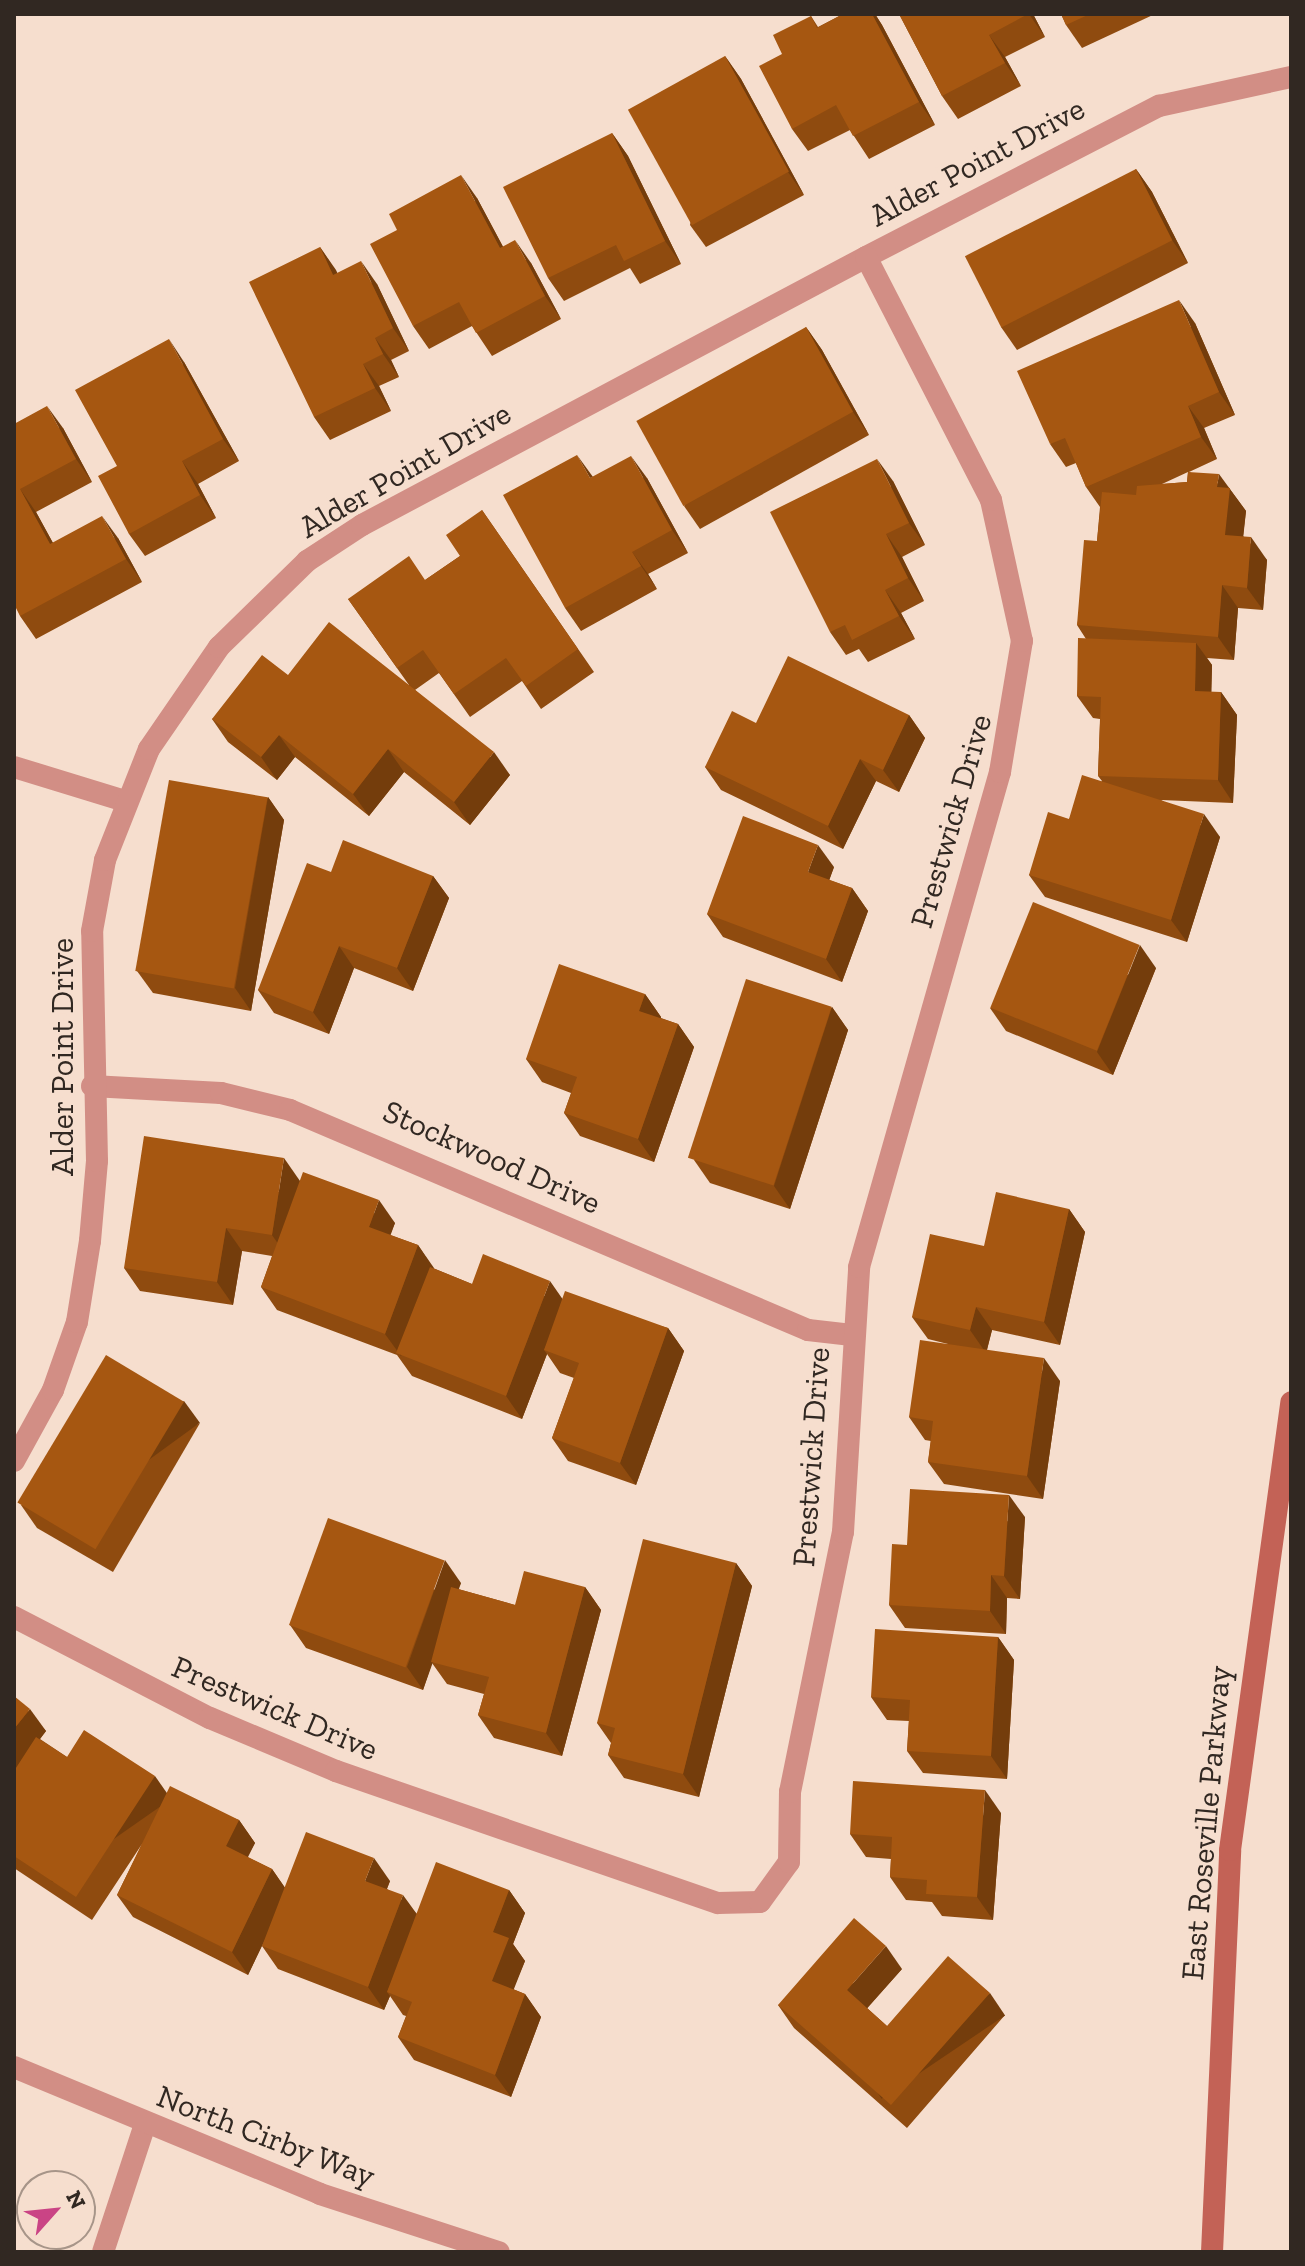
<!DOCTYPE html>
<html>
<head>
<meta charset="utf-8">
<style>
	body { margin:0 }
	#map { position:relative; width:1305px; height:2266px; overflow:hidden; background:#f6dece; font-family:"Zilla Slab",serif }
	div>[style] { position:absolute }
	.minor>* { height:22px; margin:-11px; padding:0 11px; transform-origin:11px; border-radius:11px; background:#d28e85 }
	.tertiary>* { height:22px; margin:-11px; padding:0 11px; transform-origin:11px; border-radius:11px; background:#d28e85 }
	.secondary>* { height:22px; margin:-11px; padding:0 11px; transform-origin:11px; border-radius:11px; background:#c36256 }
	.wall>* { inset:0; background:#8f4b0f }
	.shaded-wall>* { inset:0; background:#743d0c; transform-origin:0 0 }
	.building>* { inset:0; background:#a65711; transform-origin:0 0 }
	span { translate:-50% -50%; white-space:nowrap; text-align:center; line-height:1.15; -webkit-text-stroke:8px #f6dece; paint-order:stroke }
	.street-label { font-size:32px; color:#312822 }
	.frame { position:absolute; inset:0; border:16px solid #312822; pointer-events:none }
	.north { position:absolute; left:16px; top:2170px; width:80px; height:80px; box-sizing:border-box; background:#f6dece; border:2px solid #a79589; border-radius:50%; rotate:63deg; font-size:22px; font-weight:700; line-height:32px; text-align:center; color:#312822 }
	.north::after { content:''; display:block; margin:auto; width:28px; height:36px; background:#ca4485; clip-path:polygon(50% 0,100% 100%,50% 72%,0 100%) }
</style>
</head>
<body>
<div id="map">
	<div class="minor">
		<i style="left:14px;top:767px;width:116px;rotate:17deg"></i>
		<i style="left:92px;top:1086px;width:129px;rotate:3.1deg"></i>
		<i style="left:221px;top:1093px;width:71px;rotate:13.8deg"></i>
		<i style="left:290px;top:1110px;width:563px;rotate:23.01deg"></i>
		<i style="left:808px;top:1330px;width:44px;rotate:6.5deg"></i>
		<i style="left:14px;top:1461px;width:81px;rotate:-61.2deg"></i>
		<i style="left:53px;top:1390px;width:72px;rotate:-70.6deg"></i>
		<i style="left:77px;top:1322px;width:82px;rotate:-80.9deg"></i>
		<i style="left:90px;top:1241px;width:80px;rotate:-85deg"></i>
		<i style="left:97px;top:1161px;width:230px;rotate:-91.2deg"></i>
		<i style="left:92px;top:931px;width:72px;rotate:-79.6deg"></i>
		<i style="left:105px;top:860px;width:119px;rotate:-68.4deg"></i>
		<i style="left:149px;top:749px;width:124px;rotate:-55.5deg"></i>
		<i style="left:219px;top:647px;width:123px;rotate:-44.3deg"></i>
		<i style="left:307px;top:561px;width:66px;rotate:-33.2deg"></i>
		<i style="left:362px;top:525px;width:571px;rotate:-28deg"></i>
		<i style="left:866px;top:257px;width:330px;rotate:-27.3deg"></i>
		<i style="left:1159px;top:106px;width:135px;rotate:-12.4deg"></i>
		<i style="left:14px;top:1617px;width:220px;rotate:27.3deg"></i>
		<i style="left:210px;top:1718px;width:137px;rotate:22.8deg"></i>
		<i style="left:336px;top:1771px;width:404px;rotate:19.1deg"></i>
		<i style="left:718px;top:1903px;width:42px;rotate:-1.4deg"></i>
		<i style="left:760px;top:1902px;width:49px;rotate:-54.1deg"></i>
		<i style="left:789px;top:1862px;width:70px;rotate:-89.2deg"></i>
		<i style="left:790px;top:1792px;width:265px;rotate:-78.5deg"></i>
		<i style="left:843px;top:1532px;width:265px;rotate:-86.5deg"></i>
		<i style="left:859px;top:1267px;width:515px;rotate:-74.1deg"></i>
		<i style="left:1000px;top:772px;width:133px;rotate:-80.5deg"></i>
		<i style="left:1022px;top:641px;width:144px;rotate:-102.4deg"></i>
		<i style="left:991px;top:500px;width:273px;rotate:-117.2deg"></i>
		<i style="left:103px;top:2252px;width:135px;rotate:-71.8deg"></i>
	</div>
	<div class="tertiary">
		<i style="left:14px;top:2067px;width:331px;rotate:22.5deg"></i>
		<i style="left:320px;top:2194px;width:188px;rotate:18deg"></i>
	</div>
	<div class="secondary">
		<i style="left:1212px;top:2252px;width:402px;rotate:-87.4deg"></i>
		<i style="left:1230px;top:1850px;width:452px;rotate:-82.2deg"></i>
	</div>
	<div class="wall">
		<i style="clip-path:polygon(843px 14px,875px 14px,882px 25px,935px 125px,869px 159px,850px 130px,808px 151px,792px 129px,782px 54px,811px 16px,818px 27px)"></i>
		<i style="clip-path:polygon(899px 14px,1033px 14px,1045px 37px,1005px 57px,1021px 86px,958px 119px,942px 96px)"></i>
		<i style="clip-path:polygon(1061px 14px,1155px 14px,1082px 48px,1066px 25px)"></i>
		<i style="clip-path:polygon(725px 56px,741px 79px,804px 195px,706px 247px,690px 225px)"></i>
		<i style="clip-path:polygon(612px 133px,628px 156px,681px 264px,640px 284px,630px 268px,564px 301px,548px 278px)"></i>
		<i style="clip-path:polygon(1136px 169px,1152px 192px,1188px 263px,1017px 350px,1001px 327px)"></i>
		<i style="clip-path:polygon(477px 198px,503px 247px,531px 263px,561px 319px,492px 356px,472px 326px,429px 349px,413px 326px)"></i>
		<i style="clip-path:polygon(320px 247px,337px 273px,377px 284px,409px 351px,391px 360px,399px 377px,379px 386px,391px 411px,330px 440px,314px 417px)"></i>
		<i style="clip-path:polygon(evenodd,1195px 323px,1235px 415px,1204px 428px,1217px 459px,1189px 472px,1229px 488px,1246px 511px,1243px 536px,1267px 560px,1263px 610px,1238px 608px,1234px 660px,1207px 658px,1212px 665px,1211px 692px,1221px 692px,1237px 715px,1233px 803px,1161px 800px,1220px 837px,1187px 942px,1045px 897px,1029px 875px,1069px 819px,1102px 781px,1098px 776px,1100px 719px,1093px 718px,1077px 696px,1086px 639px,1077px 625px,1097px 541px,1100px 507px,1086px 487px,1076px 463px,1066px 467px,1050px 444px,1195px 323px,1188px 472px,1187px 482px,1162px 484px,1188px 472px)"></i>
		<i style="clip-path:polygon(806px 327px,822px 350px,869px 435px,700px 529px,684px 506px)"></i>
		<i style="clip-path:polygon(184px 362px,239px 461px,198px 484px,216px 518px,145px 556px,129px 534px,117px 466px)"></i>
		<i style="clip-path:polygon(14px 424px,63px 428px,92px 482px,36px 512px,53px 543px,118px 538px,142px 582px,36px 639px,20px 616px)"></i>
		<i style="clip-path:polygon(592px 477px,647px 478px,688px 553px,648px 574px,657px 589px,581px 631px,565px 608px)"></i>
		<i style="clip-path:polygon(893px 481px,925px 545px,902px 557px,924px 601px,901px 613px,915px 639px,868px 662px,859px 649px,846px 655px,830px 632px)"></i>
		<i style="clip-path:polygon(482px 510px,594px 672px,541px 709px,522px 681px,470px 717px,439px 673px,415px 690px,510px 775px,470px 825px,404px 772px,369px 816px,295px 757px,277px 780px,228px 742px,212px 719px,288px 675px,409px 685px,348px 599px,425px 580px,460px 556px)"></i>
		<i style="clip-path:polygon(909px 715px,925px 738px,899px 792px,876px 781px,843px 849px,721px 790px,705px 767px,756px 723px)"></i>
		<i style="clip-path:polygon(268px 797px,284px 820px,251px 1011px,153px 993px,137px 971px)"></i>
		<i style="clip-path:polygon(834px 867px,829px 880px,852px 888px,868px 911px,842px 982px,723px 937px,707px 914px)"></i>
		<i style="clip-path:polygon(331px 872px,433px 876px,449px 898px,413px 991px,354px 968px,329px 1034px,274px 1013px,258px 990px)"></i>
		<i style="clip-path:polygon(1156px 968px,1113px 1075px,1006px 1031px,990px 1008px)"></i>
		<i style="clip-path:polygon(645px 994px,661px 1017px,661px 1018px,678px 1024px,694px 1047px,654px 1162px,580px 1136px,564px 1113px,571px 1093px,542px 1082px,526px 1059px)"></i>
		<i style="clip-path:polygon(832px 1007px,848px 1030px,790px 1209px,710px 1183px,694px 1160px)"></i>
		<i style="clip-path:polygon(300px 1181px,395px 1223px,390px 1235px,418px 1245px,433px 1268px,472px 1284px,563px 1299px,668px 1328px,684px 1351px,636px 1485px,568px 1461px,552px 1438px,574px 1378px,560px 1373px,547px 1354px,522px 1419px,412px 1376px,397px 1355px,277px 1310px,261px 1287px,272px 1256px,242px 1251px,233px 1305px,140px 1291px,124px 1268px)"></i>
		<i style="clip-path:polygon(1069px 1209px,1085px 1232px,1060px 1345px,992px 1330px,987px 1350px,1060px 1381px,1043px 1499px,944px 1484px,928px 1462px,931px 1441px,925px 1440px,909px 1417px,948px 1344px,928px 1339px,912px 1317px,984px 1246px)"></i>
		<i style="clip-path:polygon(200px 1423px,113px 1572px,37px 1528px,21px 1505px)"></i>
		<i style="clip-path:polygon(1025px 1517px,1020px 1599px,1007px 1598px,1006px 1634px,905px 1628px,889px 1605px,907px 1545px)"></i>
		<i style="clip-path:polygon(736px 1563px,752px 1586px,699px 1797px,624px 1778px,608px 1755px,611px 1743px,597px 1723px)"></i>
		<i style="clip-path:polygon(461px 1583px,458px 1589px,515px 1605px,585px 1587px,601px 1610px,562px 1756px,494px 1738px,478px 1715px,484px 1694px,447px 1684px,432px 1663px,423px 1690px,306px 1648px,290px 1625px)"></i>
		<i style="clip-path:polygon(998px 1637px,1014px 1660px,1007px 1779px,923px 1773px,907px 1751px,909px 1721px,887px 1720px,871px 1697px)"></i>
		<i style="clip-path:polygon(14px 1696px,46px 1731px,40px 1739px,67px 1757px,239px 1820px,255px 1843px,247px 1857px,272px 1869px,285px 1888px,390px 1881px,387px 1889px,417px 1914px,509px 1890px,525px 1913px,513px 1944px,525px 1961px,513px 1989px,525px 1994px,541px 2017px,511px 2097px,414px 2060px,398px 2037px,406px 2016px,403px 2015px,390px 1996px,384px 2010px,278px 1969px,262px 1946px,265px 1939px,248px 1975px,133px 1917px,117px 1895px,142px 1844px,92px 1920px,14px 1868px)"></i>
		<i style="clip-path:polygon(1001px 1813px,993px 1920px,942px 1916px,932px 1902px,906px 1900px,890px 1877px,891px 1859px,866px 1857px,850px 1834px)"></i>
		<i style="clip-path:polygon(902px 1969px,867px 2008px,887px 2026px,1005px 2015px,907px 2128px,794px 2028px,778px 2005px)"></i>
	</div>
	<div class="shaded-wall">
		<i style="clip-path:polygon(872px 14px,875px 14px,882px 25px,935px 125px,919px 102px)"></i>
		<i style="clip-path:polygon(1029px 14px,1033px 14px,1045px 37px)"></i>
		<i style="clip-path:polygon(989px 35px,1005px 57px,1021px 86px,1005px 63px)"></i>
		<i style="clip-path:polygon(725px 56px,741px 79px,804px 195px,788px 172px)"></i>
		<i style="clip-path:polygon(612px 133px,628px 156px,681px 264px,665px 241px)"></i>
		<i style="clip-path:polygon(1136px 169px,1152px 192px,1188px 263px,1172px 240px)"></i>
		<i style="clip-path:polygon(461px 175px,477px 198px,516px 271px,500px 248px)"></i>
		<i style="clip-path:polygon(515px 240px,531px 263px,561px 319px,545px 296px)"></i>
		<i style="clip-path:polygon(320px 247px,336px 270px,349px 298px,333px 275px)"></i>
		<i style="clip-path:polygon(361px 261px,377px 284px,409px 351px,393px 328px)"></i>
		<i style="clip-path:polygon(1179px 300px,1195px 323px,1235px 415px,1219px 392px)"></i>
		<i style="clip-path:polygon(806px 327px,822px 350px,869px 435px,853px 412px)"></i>
		<i style="clip-path:polygon(375px 338px,391px 360px,399px 377px,383px 354px)"></i>
		<i style="clip-path:polygon(169px 339px,184px 362px,239px 461px,223px 439px)"></i>
		<i style="clip-path:polygon(363px 364px,379px 386px,391px 411px,375px 388px)"></i>
		<i style="clip-path:polygon(47px 406px,63px 428px,92px 482px,76px 459px)"></i>
		<i style="clip-path:polygon(1188px 406px,1204px 428px,1217px 459px,1201px 437px)"></i>
		<i style="clip-path:polygon(577px 455px,593px 477px,590px 478px)"></i>
		<i style="clip-path:polygon(631px 456px,647px 478px,688px 553px,672px 530px)"></i>
		<i style="clip-path:polygon(877px 459px,893px 481px,925px 545px,909px 523px)"></i>
		<i style="clip-path:polygon(182px 461px,198px 484px,216px 518px,200px 495px)"></i>
		<i style="clip-path:polygon(1219px 474px,1246px 511px,1241px 558px,1225px 535px,1217px 487px)"></i>
		<i style="clip-path:polygon(20px 489px,36px 512px,66px 567px,50px 544px)"></i>
		<i style="clip-path:polygon(102px 516px,118px 538px,142px 582px,126px 559px)"></i>
		<i style="clip-path:polygon(886px 534px,902px 557px,924px 601px,908px 578px)"></i>
		<i style="clip-path:polygon(1251px 537px,1267px 560px,1263px 610px,1247px 588px)"></i>
		<i style="clip-path:polygon(632px 552px,648px 574px,657px 589px,641px 566px)"></i>
		<i style="clip-path:polygon(1222px 585px,1238px 608px,1234px 660px,1218px 637px)"></i>
		<i style="clip-path:polygon(885px 590px,901px 613px,915px 639px,899px 616px)"></i>
		<i style="clip-path:polygon(1196px 643px,1212px 665px,1211px 714px,1195px 691px)"></i>
		<i style="clip-path:polygon(1221px 692px,1237px 715px,1233px 803px,1218px 780px)"></i>
		<i style="clip-path:polygon(909px 715px,925px 738px,899px 792px,883px 770px)"></i>
		<i style="clip-path:polygon(279px 735px,295px 757px,277px 780px,261px 757px)"></i>
		<i style="clip-path:polygon(388px 749px,404px 772px,369px 816px,353px 794px)"></i>
		<i style="clip-path:polygon(494px 752px,510px 775px,470px 825px,454px 802px)"></i>
		<i style="clip-path:polygon(860px 759px,876px 781px,843px 849px,828px 826px)"></i>
		<i style="clip-path:polygon(268px 797px,284px 820px,251px 1011px,235px 988px)"></i>
		<i style="clip-path:polygon(1204px 814px,1220px 837px,1187px 942px,1171px 920px)"></i>
		<i style="clip-path:polygon(818px 845px,834px 867px,824px 895px,808px 872px)"></i>
		<i style="clip-path:polygon(433px 876px,449px 898px,413px 991px,397px 968px)"></i>
		<i style="clip-path:polygon(852px 888px,868px 911px,842px 982px,826px 959px)"></i>
		<i style="clip-path:polygon(1140px 945px,1156px 968px,1113px 1075px,1097px 1052px)"></i>
		<i style="clip-path:polygon(339px 946px,354px 968px,329px 1034px,313px 1012px)"></i>
		<i style="clip-path:polygon(645px 994px,661px 1017px,655px 1033px,639px 1011px)"></i>
		<i style="clip-path:polygon(832px 1007px,848px 1030px,790px 1209px,774px 1186px)"></i>
		<i style="clip-path:polygon(678px 1024px,694px 1047px,654px 1162px,638px 1139px)"></i>
		<i style="clip-path:polygon(284px 1158px,300px 1181px,288px 1258px,272px 1235px)"></i>
		<i style="clip-path:polygon(379px 1200px,395px 1223px,385px 1250px,369px 1227px)"></i>
		<i style="clip-path:polygon(1069px 1209px,1085px 1232px,1060px 1345px,1044px 1322px)"></i>
		<i style="clip-path:polygon(226px 1228px,242px 1251px,233px 1305px,217px 1282px)"></i>
		<i style="clip-path:polygon(418px 1245px,434px 1268px,401px 1356px,385px 1334px)"></i>
		<i style="clip-path:polygon(550px 1281px,566px 1304px,544px 1350px,547px 1354px,522px 1419px,506px 1396px)"></i>
		<i style="clip-path:polygon(976px 1307px,992px 1330px,986px 1353px,970px 1330px)"></i>
		<i style="clip-path:polygon(668px 1328px,684px 1351px,636px 1485px,620px 1463px)"></i>
		<i style="clip-path:polygon(1044px 1358px,1060px 1381px,1043px 1499px,1027px 1476px)"></i>
		<i style="left:184px;top:1401px;width:27px;height:173px;rotate:54deg"></i>
		<i style="clip-path:polygon(1009px 1495px,1025px 1517px,1020px 1599px,1004px 1576px)"></i>
		<i style="clip-path:polygon(445px 1560px,461px 1583px,423px 1690px,407px 1667px)"></i>
		<i style="clip-path:polygon(736px 1563px,752px 1586px,699px 1797px,683px 1774px)"></i>
		<i style="clip-path:polygon(991px 1575px,1007px 1598px,1006px 1634px,990px 1611px)"></i>
		<i style="clip-path:polygon(585px 1587px,601px 1610px,562px 1756px,546px 1733px)"></i>
		<i style="clip-path:polygon(998px 1637px,1014px 1660px,1007px 1779px,991px 1756px)"></i>
		<i style="clip-path:polygon(30px 1709px,46px 1731px,14px 1773px,14px 1729px)"></i>
		<i style="left:155px;top:1776px;width:28px;height:145px;rotate:55deg"></i>
		<i style="clip-path:polygon(985px 1790px,1001px 1813px,993px 1920px,977px 1897px)"></i>
		<i style="clip-path:polygon(239px 1820px,255px 1843px,242px 1869px,226px 1846px)"></i>
		<i style="clip-path:polygon(374px 1858px,390px 1881px,381px 1903px,365px 1881px)"></i>
		<i style="clip-path:polygon(272px 1869px,288px 1892px,248px 1975px,232px 1952px)"></i>
		<i style="clip-path:polygon(509px 1890px,525px 1913px,513px 1944px,525px 1961px,508px 2004px,492px 1981px,493px 1932px)"></i>
		<i style="clip-path:polygon(403px 1895px,419px 1917px,387px 1992px,390px 1996px,384px 2010px,368px 1987px)"></i>
		<i style="clip-path:polygon(886px 1946px,902px 1969px,863px 2013px,847px 1990px)"></i>
		<i style="left:990px;top:1993px;width:27px;height:149px;rotate:56deg"></i>
		<i style="clip-path:polygon(525px 1994px,541px 2017px,511px 2097px,495px 2075px)"></i>
	</div>
	<div class="building">
		<i style="clip-path:polygon(843px 14px,872px 14px,919px 102px,853px 136px,836px 105px,792px 129px,759px 66px,782px 54px,773px 35px,811px 16px,817px 28px)"></i>
		<i style="clip-path:polygon(899px 14px,1028px 14px,989px 35px,1005px 63px,942px 96px)"></i>
		<i style="clip-path:polygon(1061px 14px,1090px 14px,1066px 25px)"></i>
		<i style="left:725px;top:56px;width:132px;height:111px;rotate:61deg"></i>
		<i style="clip-path:polygon(612px 133px,665px 241px,624px 261px,616px 245px,548px 278px,503px 187px)"></i>
		<i style="left:1136px;top:169px;width:80px;height:192px;rotate:63deg"></i>
		<i style="clip-path:polygon(461px 175px,500px 248px,515px 240px,545px 296px,476px 333px,459px 302px,413px 326px,370px 244px,397px 230px,389px 214px)"></i>
		<i style="clip-path:polygon(320px 247px,333px 275px,361px 261px,393px 328px,375px 338px,383px 354px,363px 364px,375px 388px,314px 417px,249px 282px)"></i>
		<i style="clip-path:polygon(1179px 300px,1219px 392px,1188px 406px,1201px 437px,1086px 487px,1065px 438px,1050px 444px,1017px 371px)"></i>
		<i style="left:806px;top:327px;width:97px;height:194px;rotate:61deg"></i>
		<i style="clip-path:polygon(169px 339px,223px 439px,182px 461px,200px 495px,129px 534px,98px 476px,117px 466px,75px 390px)"></i>
		<i style="clip-path:polygon(47px 406px,76px 459px,20px 489px,50px 544px,102px 516px,126px 559px,20px 616px,14px 604px,14px 424px)"></i>
		<i style="clip-path:polygon(577px 455px,590px 478px,631px 456px,672px 530px,632px 552px,641px 566px,565px 608px,503px 495px)"></i>
		<i style="clip-path:polygon(877px 459px,909px 523px,886px 534px,908px 578px,885px 590px,899px 616px,852px 640px,845px 625px,830px 632px,770px 512px)"></i>
		<i style="clip-path:polygon(1188px 472px,1219px 474px,1217px 487px,1230px 488px,1225px 535px,1251px 537px,1247px 588px,1222px 585px,1218px 637px,1077px 625px,1084px 540px,1097px 541px,1102px 492px,1136px 495px,1137px 486px,1187px 482px)"></i>
		<i style="clip-path:polygon(482px 510px,578px 649px,526px 686px,506px 658px,454px 694px,423px 650px,397px 668px,348px 599px,409px 556px,425px 580px,460px 556px,446px 535px)"></i>
		<i style="clip-path:polygon(329px 622px,494px 752px,454px 802px,388px 749px,353px 794px,279px 735px,261px 757px,212px 719px,262px 655px,288px 675px)"></i>
		<i style="clip-path:polygon(1078px 638px,1196px 643px,1195px 691px,1221px 692px,1218px 780px,1098px 776px,1101px 697px,1077px 696px)"></i>
		<i style="clip-path:polygon(788px 656px,909px 715px,883px 770px,860px 759px,828px 826px,705px 767px,732px 711px,756px 723px)"></i>
		<i style="clip-path:polygon(1082px 775px,1204px 814px,1171px 920px,1029px 875px,1048px 812px,1069px 819px)"></i>
		<i style="left:169px;top:780px;width:100px;height:194px;rotate:10deg"></i>
		<i style="clip-path:polygon(743px 816px,818px 845px,808px 872px,852px 888px,826px 959px,707px 914px)"></i>
		<i style="clip-path:polygon(343px 840px,433px 876px,397px 968px,339px 946px,313px 1012px,258px 990px,307px 863px,331px 872px)"></i>
		<i style="left:1033px;top:902px;width:115px;height:114px;rotate:22deg"></i>
		<i style="clip-path:polygon(559px 964px,645px 994px,639px 1011px,678px 1024px,638px 1139px,564px 1113px,577px 1077px,526px 1059px)"></i>
		<i style="left:746px;top:979px;width:90px;height:188px;rotate:18deg"></i>
		<i style="clip-path:polygon(144px 1136px,284px 1158px,272px 1235px,226px 1228px,217px 1282px,124px 1268px)"></i>
		<i style="clip-path:polygon(303px 1172px,379px 1200px,369px 1227px,418px 1245px,385px 1334px,261px 1287px)"></i>
		<i style="clip-path:polygon(996px 1192px,1069px 1209px,1044px 1322px,976px 1307px,970px 1330px,912px 1317px,930px 1234px,984px 1246px)"></i>
		<i style="clip-path:polygon(483px 1254px,550px 1281px,506px 1396px,396px 1353px,430px 1267px,472px 1284px)"></i>
		<i style="clip-path:polygon(565px 1291px,668px 1328px,620px 1463px,552px 1438px,579px 1363px,544px 1350px)"></i>
		<i style="clip-path:polygon(920px 1340px,1044px 1358px,1027px 1476px,928px 1462px,933px 1421px,909px 1417px)"></i>
		<i style="left:106px;top:1355px;width:91px;height:172px;rotate:31deg"></i>
		<i style="clip-path:polygon(910px 1489px,1009px 1495px,1004px 1576px,991px 1575px,990px 1611px,889px 1605px,892px 1544px,907px 1545px)"></i>
		<i style="left:328px;top:1518px;width:124px;height:114px;rotate:20deg"></i>
		<i style="clip-path:polygon(643px 1539px,736px 1563px,683px 1774px,608px 1755px,615px 1728px,597px 1723px)"></i>
		<i style="clip-path:polygon(524px 1571px,585px 1587px,546px 1733px,478px 1715px,489px 1677px,431px 1662px,451px 1587px,515px 1605px)"></i>
		<i style="clip-path:polygon(875px 1629px,998px 1637px,991px 1756px,907px 1751px,910px 1700px,871px 1697px)"></i>
		<i style="clip-path:polygon(14px 1696px,30px 1709px,14px 1729px)"></i>
		<i style="clip-path:polygon(84px 1730px,155px 1776px,76px 1897px,14px 1856px,14px 1771px,36px 1737px,67px 1757px)"></i>
		<i style="clip-path:polygon(853px 1781px,985px 1790px,977px 1897px,926px 1894px,927px 1880px,890px 1877px,892px 1837px,850px 1834px)"></i>
		<i style="clip-path:polygon(170px 1786px,239px 1820px,226px 1846px,272px 1869px,232px 1952px,117px 1895px)"></i>
		<i style="clip-path:polygon(306px 1832px,374px 1858px,365px 1881px,403px 1895px,368px 1987px,262px 1946px)"></i>
		<i style="clip-path:polygon(436px 1862px,509px 1890px,493px 1932px,509px 1938px,492px 1981px,525px 1994px,495px 2075px,398px 2037px,412px 2002px,387px 1992px)"></i>
		<i style="clip-path:polygon(854px 1918px,886px 1946px,847px 1990px,887px 2026px,948px 1956px,990px 1993px,891px 2105px,778px 2005px)"></i>
	</div>
	<div class="street-label">
		<span style="left:977px;top:162px;rotate:-28deg">Alder Point Drive</span>
		<span style="left:405px;top:470px;rotate:-30deg">Alder Point Drive</span>
		<span style="left:951px;top:821px;rotate:-74deg">Prestwick Drive</span>
		<span style="left:62px;top:1057px;rotate:-90deg">Alder Point Drive</span>
		<span style="left:492px;top:1157px;rotate:24deg">Stockwood Drive</span>
		<span style="left:811px;top:1457px;rotate:-86deg">Prestwick Drive</span>
		<span style="left:275px;top:1708px;rotate:23deg">Prestwick Drive</span>
		<span style="left:1206px;top:1823px;rotate:-85deg">East Roseville Parkway</span>
		<span style="left:266px;top:2136px;rotate:21deg">North Cirby Way</span>
	</div>
	<div class="frame"></div>
	<div class="north">N</div>
</div>
</body>
</html>
